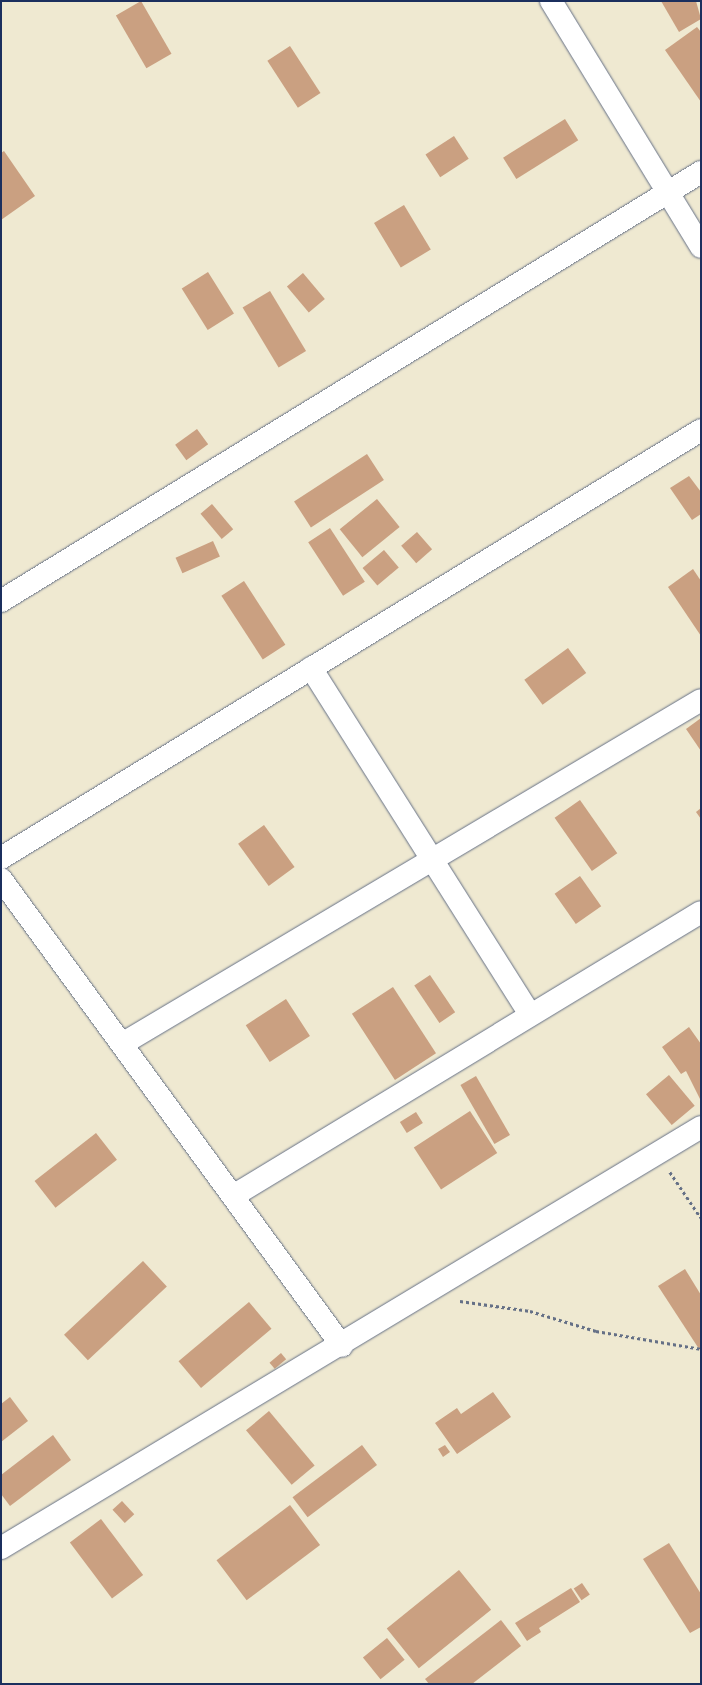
<!DOCTYPE html>
<html>
<head>
<meta charset="utf-8">
<style>
	body { margin:0 }
	#map { position:relative; width:702px; height:1685px; overflow:hidden; background:#efe9d1; font-family:Pangolin,sans-serif }
	div>[style] { position:absolute }
	.building>* { inset:0; background:#caa081; transform-origin:0 0 }
	.path>* { height:2.5px; margin-top:-1.25px; transform-origin:0; background:repeating-linear-gradient(90deg,#657086 0 3px,transparent 0 6px) }
	.roads { filter:drop-shadow(0 0 1px #657086) drop-shadow(0 0 1px #657086) }
	.street>* { height:22px; margin:-11px; padding:0 11px; transform-origin:11px; border-radius:11px; background:#fff }
	span { translate:-50% -50%; white-space:nowrap; text-align:center; line-height:1.15; -webkit-text-stroke:3px #f7f3e8; paint-order:stroke }
	.frame { position:absolute; inset:0; border:2px solid #1b2f5e; pointer-events:none }
</style>
</head>
<body>
<div id="map">
	<div class="building">
		<i style="left:141px;top:1px;width:61px;height:29px;rotate:60deg"></i>
		<i style="clip-path:polygon(661px 1px,696px 1px,701px 19px,679px 32px)"></i>
		<i style="clip-path:polygon(697px 27px,701px 32px,701px 102px,665px 50px)"></i>
		<i style="left:290px;top:46px;width:56px;height:27px;rotate:57deg"></i>
		<i style="left:565px;top:119px;width:25px;height:73px;rotate:58deg"></i>
		<i style="left:454px;top:136px;width:27px;height:34px;rotate:57deg"></i>
		<i style="clip-path:polygon(4px 151px,35px 196px,1px 220px,1px 153px)"></i>
		<i style="left:404px;top:205px;width:52px;height:35px;rotate:59deg"></i>
		<i style="left:208px;top:272px;width:49px;height:31px;rotate:58deg"></i>
		<i style="left:303px;top:273px;width:34px;height:21px;rotate:50deg"></i>
		<i style="left:270px;top:291px;width:70px;height:32px;rotate:59deg"></i>
		<i style="left:197px;top:429px;width:19px;height:27px;rotate:54deg"></i>
		<i style="left:367px;top:454px;width:31px;height:87px;rotate:57deg"></i>
		<i style="clip-path:polygon(689px 476px,701px 492px,701px 514px,692px 520px,670px 488px)"></i>
		<i style="left:377px;top:499px;width:36px;height:48px;rotate:51deg"></i>
		<i style="left:212px;top:504px;width:33px;height:15px;rotate:50deg"></i>
		<i style="left:330px;top:528px;width:64px;height:26px;rotate:57deg"></i>
		<i style="left:417px;top:532px;width:23px;height:21px;rotate:49deg"></i>
		<i style="left:213px;top:541px;width:17px;height:41px;rotate:66deg"></i>
		<i style="left:384px;top:550px;width:23px;height:28px;rotate:50deg"></i>
		<i style="clip-path:polygon(693px 569px,701px 581px,701px 636px,668px 587px)"></i>
		<i style="left:244px;top:581px;width:76px;height:27px;rotate:57deg"></i>
		<i style="left:568px;top:648px;width:31px;height:54px;rotate:54deg"></i>
		<i style="clip-path:polygon(701px 718px,701px 751px,686px 729px)"></i>
		<i style="left:580px;top:800px;width:65px;height:31px;rotate:55deg"></i>
		<i style="clip-path:polygon(701px 808px,701px 819px,696px 812px)"></i>
		<i style="left:264px;top:825px;width:52px;height:32px;rotate:54deg"></i>
		<i style="left:580px;top:876px;width:37px;height:31px;rotate:55deg"></i>
		<i style="left:430px;top:975px;width:45px;height:19px;rotate:56deg"></i>
		<i style="left:393px;top:987px;width:79px;height:49px;rotate:57deg"></i>
		<i style="left:286px;top:999px;width:44px;height:48px;rotate:57deg"></i>
		<i style="clip-path:polygon(689px 1027px,701px 1044px,701px 1101px,686px 1071px,681px 1074px,662px 1047px)"></i>
		<i style="left:669px;top:1075px;width:40px;height:30px;rotate:50deg"></i>
		<i style="left:476px;top:1076px;width:68px;height:18px;rotate:60deg"></i>
		<i style="left:470px;top:1111px;width:50px;height:67px;rotate:57deg"></i>
		<i style="left:416px;top:1112px;width:13px;height:19px;rotate:58deg"></i>
		<i style="left:96px;top:1133px;width:34px;height:78px;rotate:52deg"></i>
		<i style="left:143px;top:1261px;width:35px;height:108px;rotate:47deg"></i>
		<i style="clip-path:polygon(685px 1269px,701px 1295px,701px 1352px,658px 1286px)"></i>
		<i style="left:249px;top:1302px;width:35px;height:92px;rotate:50deg"></i>
		<i style="left:281px;top:1353px;width:8px;height:15px;rotate:50deg"></i>
		<i style="clip-path:polygon(493px 1392px,511px 1417px,457px 1454px,435px 1423px,457px 1408px,461px 1414px)"></i>
		<i style="clip-path:polygon(10px 1397px,28px 1421px,1px 1442px,1px 1404px)"></i>
		<i style="left:269px;top:1411px;width:71px;height:30px;rotate:50deg"></i>
		<i style="clip-path:polygon(53px 1435px,71px 1460px,10px 1506px,1px 1494px,1px 1475px)"></i>
		<i style="left:362px;top:1445px;width:25px;height:87px;rotate:53deg"></i>
		<i style="clip-path:polygon(445px 1445px,450px 1452px,443px 1457px,438px 1449px)"></i>
		<i style="left:122px;top:1501px;width:18px;height:13px;rotate:47deg"></i>
		<i style="left:290px;top:1505px;width:50px;height:92px;rotate:53deg"></i>
		<i style="left:101px;top:1519px;width:70px;height:39px;rotate:53deg"></i>
		<i style="clip-path:polygon(669px 1543px,701px 1594px,701px 1627px,690px 1633px,643px 1559px)"></i>
		<i style="left:459px;top:1570px;width:51px;height:93px;rotate:51deg"></i>
		<i style="left:582px;top:1583px;width:14px;height:10px;rotate:56deg"></i>
		<i style="clip-path:polygon(571px 1588px,580px 1602px,539px 1628px,541px 1632px,527px 1641px,515px 1623px)"></i>
		<i style="clip-path:polygon(501px 1620px,521px 1646px,472px 1684px,429px 1684px,425px 1679px)"></i>
		<i style="left:387px;top:1638px;width:28px;height:31px;rotate:51deg"></i>
	</div>
	<div class="path">
		<i style="left:670px;top:1172px;width:55px;rotate:56deg"></i>
		<i style="left:460px;top:1301px;width:71px;rotate:8.1deg"></i>
		<i style="left:530px;top:1311px;width:69px;rotate:16.9deg"></i>
		<i style="left:596px;top:1331px;width:107px;rotate:9.7deg"></i>
	</div>
	<div class="roads">
		<div class="street">
			<i style="left:551px;top:1px;width:288px;rotate:58.6deg"></i>
			<i style="left:1px;top:601px;width:821px;rotate:-31.5deg"></i>
			<i style="left:311px;top:668px;width:410px;rotate:57.7deg"></i>
			<i style="left:1px;top:858px;width:820px;rotate:-31.44deg"></i>
			<i style="left:1px;top:879px;width:578px;rotate:53.86deg"></i>
			<i style="left:122px;top:1044px;width:673px;rotate:-30.72deg"></i>
			<i style="left:233px;top:1196px;width:547px;rotate:-31.25deg"></i>
			<i style="left:1px;top:1548px;width:817px;rotate:-31.02deg"></i>
		</div>
	</div>
	<div class="frame"></div>
</div>
</body>
</html>
